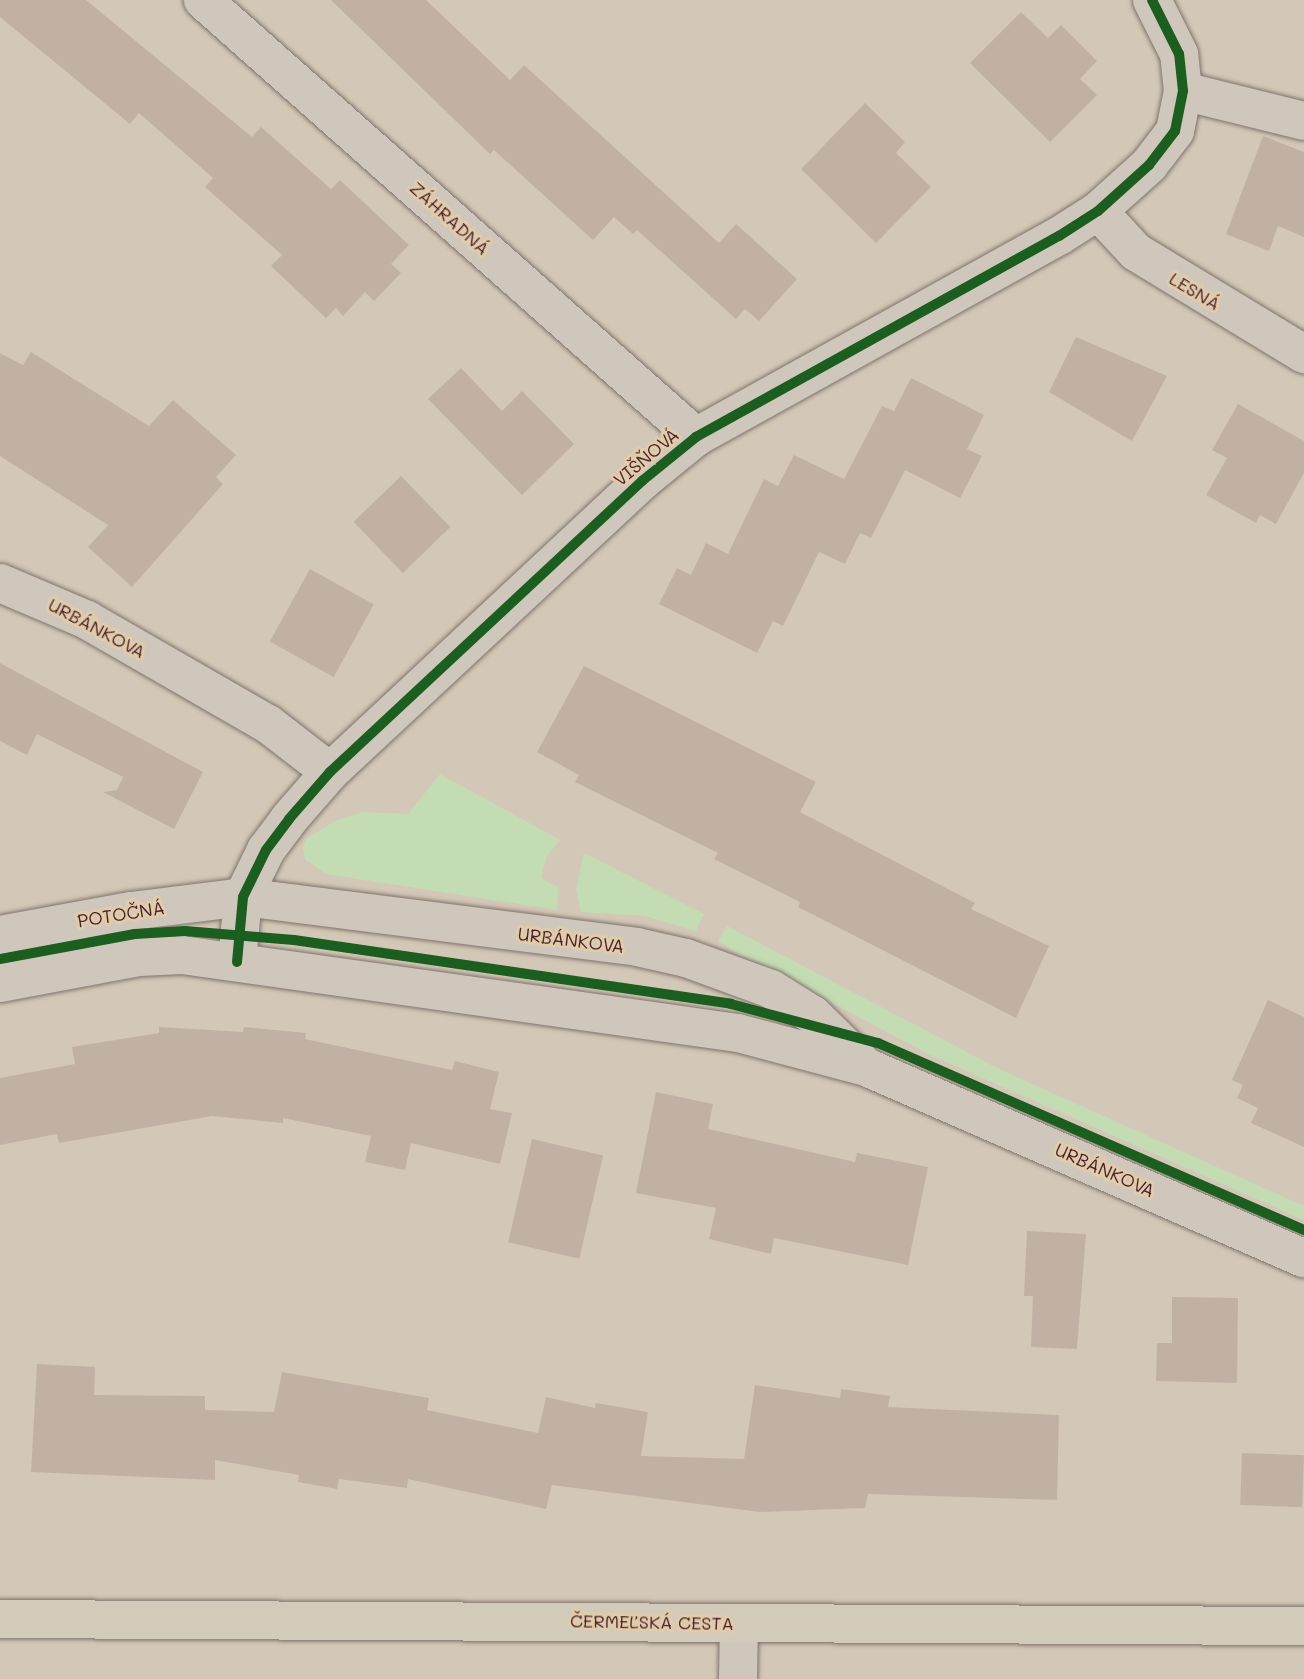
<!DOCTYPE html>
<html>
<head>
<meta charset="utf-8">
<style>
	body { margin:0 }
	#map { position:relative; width:1304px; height:1679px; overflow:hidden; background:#d3c8b7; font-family:Mali,sans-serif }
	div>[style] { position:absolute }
	.green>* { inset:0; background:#c4dcb3 }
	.building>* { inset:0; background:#c1b1a5; transform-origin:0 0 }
	.roads { filter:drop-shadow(0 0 2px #80736d) drop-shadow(0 0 2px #80736d) }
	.minor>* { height:38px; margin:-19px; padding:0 19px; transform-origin:19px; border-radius:19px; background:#cfc7bb }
	.major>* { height:38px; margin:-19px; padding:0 19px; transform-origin:19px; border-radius:19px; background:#d3cbba }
	.cycleway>* { height:10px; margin:-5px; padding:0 5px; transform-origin:5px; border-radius:5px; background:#1b5e20 }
	span { translate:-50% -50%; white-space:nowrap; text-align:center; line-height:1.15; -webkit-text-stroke:6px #e0ccaa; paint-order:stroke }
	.street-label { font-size:18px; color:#4a1f2b }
</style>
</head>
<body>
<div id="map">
	<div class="green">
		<i style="clip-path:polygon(440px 774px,560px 840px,547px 856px,541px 878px,559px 888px,557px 910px,326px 874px,305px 859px,303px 847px,307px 838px,335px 821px,363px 812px,408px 814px)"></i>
		<i style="clip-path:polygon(584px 853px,704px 914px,696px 931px,645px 916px,581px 912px,576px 890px)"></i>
		<i style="clip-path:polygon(727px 926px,999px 1069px,1304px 1206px,1304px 1220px,928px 1054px,718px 942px)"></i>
	</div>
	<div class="building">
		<i style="clip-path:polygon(0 0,86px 0,252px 137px,261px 127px,331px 189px,340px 180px,409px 245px,391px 264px,401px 273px,374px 301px,365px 292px,343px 316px,336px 308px,326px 318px,271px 266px,282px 255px,205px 187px,213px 178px,139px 113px,130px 124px,0 17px)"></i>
		<i style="clip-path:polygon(331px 0,426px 0,510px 80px,524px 65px,719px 243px,736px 224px,797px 279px,759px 321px,745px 309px,736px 319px,637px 230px,633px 234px,614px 217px,593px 240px,494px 150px,490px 154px)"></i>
		<i style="clip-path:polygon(1021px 12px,1048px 38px,1061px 25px,1097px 61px,1080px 79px,1097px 95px,1050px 142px,970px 63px)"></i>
		<i style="clip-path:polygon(865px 103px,905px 142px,896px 153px,931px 187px,876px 243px,801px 169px)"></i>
		<i style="clip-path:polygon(1263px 136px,1304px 152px,1304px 237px,1278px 226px,1269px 251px,1226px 234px)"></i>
		<i style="clip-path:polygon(1076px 337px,1167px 376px,1132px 441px,1049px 392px)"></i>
		<i style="clip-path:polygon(31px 352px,149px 426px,173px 400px,236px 455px,216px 477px,223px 484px,132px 587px,88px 547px,108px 525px,0 456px,0 353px,23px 365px)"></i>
		<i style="clip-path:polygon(461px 368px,502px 411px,522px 391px,574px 444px,522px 495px,428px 399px)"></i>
		<i style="clip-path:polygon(911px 378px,984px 415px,967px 449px,982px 456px,960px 498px,905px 470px,871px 538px,860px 533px,845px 564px,819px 552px,783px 626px,773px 621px,757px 653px,659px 604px,677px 568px,691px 575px,706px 543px,728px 554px,764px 479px,778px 486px,794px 455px,844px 479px,882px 406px,894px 411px)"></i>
		<i style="clip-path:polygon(1238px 404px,1304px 441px,1304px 473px,1276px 524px,1260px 515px,1256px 523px,1206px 495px,1227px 458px,1212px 450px)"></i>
		<i style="left:401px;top:476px;width:71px;height:66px;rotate:46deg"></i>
		<i style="left:310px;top:569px;width:73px;height:83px;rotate:29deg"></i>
		<i style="clip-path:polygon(0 663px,203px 772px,174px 829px,103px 792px,117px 790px,123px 777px,37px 734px,27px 755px,0 741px)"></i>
		<i style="clip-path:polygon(584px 666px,816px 782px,800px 812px,975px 903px,971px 909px,1049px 946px,1016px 1018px,798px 907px,800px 902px,714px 859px,718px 853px,575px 782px,579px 775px,537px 752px)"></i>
		<i style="clip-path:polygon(1268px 1000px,1304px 1017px,1304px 1147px,1251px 1123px,1258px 1108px,1237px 1098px,1243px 1085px,1232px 1080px)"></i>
		<i style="clip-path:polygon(159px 1027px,243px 1032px,244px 1027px,306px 1033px,305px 1039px,452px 1070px,455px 1061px,499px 1072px,490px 1109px,512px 1113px,500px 1164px,411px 1143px,405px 1170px,365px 1162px,371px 1136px,283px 1118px,283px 1123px,212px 1116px,59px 1143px,57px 1134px,0 1145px,0 1078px,75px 1064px,72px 1047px,159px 1033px)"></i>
		<i style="clip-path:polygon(656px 1092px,713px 1104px,708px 1129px,855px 1162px,857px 1153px,928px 1167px,908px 1265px,774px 1238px,771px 1254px,709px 1239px,716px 1208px,636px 1193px)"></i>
		<i style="left:532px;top:1139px;width:73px;height:106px;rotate:13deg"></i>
		<i style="clip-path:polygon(1027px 1231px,1086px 1234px,1077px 1349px,1031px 1347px,1033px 1296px,1024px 1296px)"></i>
		<i style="clip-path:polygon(1172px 1297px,1238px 1298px,1237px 1383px,1156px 1381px,1157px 1343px,1172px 1343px)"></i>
		<i style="clip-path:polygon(37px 1364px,95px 1367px,94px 1395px,205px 1396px,205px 1410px,274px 1412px,282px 1372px,429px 1398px,427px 1410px,538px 1433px,546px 1397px,595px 1408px,596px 1403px,648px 1412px,641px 1456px,744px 1459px,755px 1385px,840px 1398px,841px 1389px,890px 1396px,888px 1407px,1059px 1415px,1057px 1500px,868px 1494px,865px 1508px,760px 1512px,552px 1485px,546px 1509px,408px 1479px,407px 1488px,339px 1479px,337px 1489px,298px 1482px,299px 1475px,215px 1460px,215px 1480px,31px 1472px)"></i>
		<i style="left:1242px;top:1453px;width:62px;height:52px;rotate:2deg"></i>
	</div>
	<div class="roads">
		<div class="minor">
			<i style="left:203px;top:0;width:659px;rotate:41.55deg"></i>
			<i style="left:1183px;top:91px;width:125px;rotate:13.9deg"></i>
			<i style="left:1098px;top:211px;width:56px;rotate:47.2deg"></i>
			<i style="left:1136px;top:252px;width:197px;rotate:31.3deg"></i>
			<i style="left:0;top:583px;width:95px;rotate:23deg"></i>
			<i style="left:87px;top:620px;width:209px;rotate:29.9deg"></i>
			<i style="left:268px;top:724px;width:78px;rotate:37.7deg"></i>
			<i style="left:0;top:935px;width:133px;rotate:-10.4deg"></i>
			<i style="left:131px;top:911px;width:113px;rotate:-7.1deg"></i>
			<i style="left:243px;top:897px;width:397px;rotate:7.2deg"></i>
			<i style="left:637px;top:947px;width:50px;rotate:12.7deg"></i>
			<i style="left:686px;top:958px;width:90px;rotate:20deg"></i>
			<i style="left:771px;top:989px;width:49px;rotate:31.8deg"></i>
			<i style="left:813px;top:1015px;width:69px;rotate:44.4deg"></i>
			<i style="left:237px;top:962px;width:65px;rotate:-84.7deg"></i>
			<i style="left:243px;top:897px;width:52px;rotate:-63.9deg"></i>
			<i style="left:266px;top:850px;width:39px;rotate:-53deg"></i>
			<i style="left:289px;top:819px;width:62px;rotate:-48.9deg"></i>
			<i style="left:330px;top:772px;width:427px;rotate:-43deg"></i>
			<i style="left:642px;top:481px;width:70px;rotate:-39.2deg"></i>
			<i style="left:696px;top:437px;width:415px;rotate:-29deg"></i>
			<i style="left:1059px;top:236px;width:46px;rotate:-32.7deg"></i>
			<i style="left:1098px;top:211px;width:69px;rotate:-42deg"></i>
			<i style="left:1149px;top:165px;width:43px;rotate:-52.6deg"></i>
			<i style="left:1175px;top:131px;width:41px;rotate:-78.7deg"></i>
			<i style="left:1183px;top:91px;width:37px;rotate:-96deg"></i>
			<i style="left:1179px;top:54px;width:60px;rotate:-116.6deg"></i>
			<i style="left:0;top:983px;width:141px;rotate:-10.6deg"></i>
			<i style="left:139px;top:957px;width:43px;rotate:-2.7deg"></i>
			<i style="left:182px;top:955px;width:561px;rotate:7.99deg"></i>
			<i style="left:738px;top:1033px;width:132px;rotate:14.9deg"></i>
			<i style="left:866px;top:1067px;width:478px;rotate:23.6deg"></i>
			<i style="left:738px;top:1679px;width:56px;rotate:-89deg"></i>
		</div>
		<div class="major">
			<i style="left:0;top:1619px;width:1304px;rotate:0.31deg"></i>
		</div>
	</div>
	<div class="cycleway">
		<i style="left:0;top:959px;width:137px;rotate:-10.5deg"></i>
		<i style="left:135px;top:934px;width:50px;rotate:-3.4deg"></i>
		<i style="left:185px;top:931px;width:109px;rotate:4.7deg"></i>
		<i style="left:294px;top:940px;width:442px;rotate:8.3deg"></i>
		<i style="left:731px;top:1004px;width:152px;rotate:14.9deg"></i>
		<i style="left:878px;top:1043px;width:465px;rotate:23.7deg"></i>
		<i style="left:237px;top:962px;width:65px;rotate:-84.7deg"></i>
		<i style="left:243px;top:897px;width:52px;rotate:-63.9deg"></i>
		<i style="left:266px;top:850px;width:39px;rotate:-53deg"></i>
		<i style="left:289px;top:819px;width:62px;rotate:-48.9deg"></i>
		<i style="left:330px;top:772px;width:427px;rotate:-43deg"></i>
		<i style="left:642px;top:481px;width:70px;rotate:-39.2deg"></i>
		<i style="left:696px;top:437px;width:415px;rotate:-29deg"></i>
		<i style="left:1059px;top:236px;width:46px;rotate:-32.7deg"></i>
		<i style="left:1098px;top:211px;width:69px;rotate:-42deg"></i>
		<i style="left:1149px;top:165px;width:43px;rotate:-52.6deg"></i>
		<i style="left:1175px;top:131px;width:41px;rotate:-78.7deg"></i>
		<i style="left:1183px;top:91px;width:37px;rotate:-96deg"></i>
		<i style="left:1179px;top:54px;width:60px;rotate:-116.6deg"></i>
	</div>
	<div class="street-label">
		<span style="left:450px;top:218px;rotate:42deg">ZÁHRADNÁ</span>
		<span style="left:1195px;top:291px;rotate:31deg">LESNÁ</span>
		<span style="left:646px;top:457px;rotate:-40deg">VIŠŇOVÁ</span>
		<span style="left:97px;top:628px;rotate:28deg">URBÁNKOVA</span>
		<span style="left:121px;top:914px;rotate:-9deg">POTOČNÁ</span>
		<span style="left:571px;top:940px;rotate:7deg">URBÁNKOVA</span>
		<span style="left:1105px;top:1170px;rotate:24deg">URBÁNKOVA</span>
		<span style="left:652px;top:1622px;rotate:1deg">ČERMEĽSKÁ CESTA</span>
	</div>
</div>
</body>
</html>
